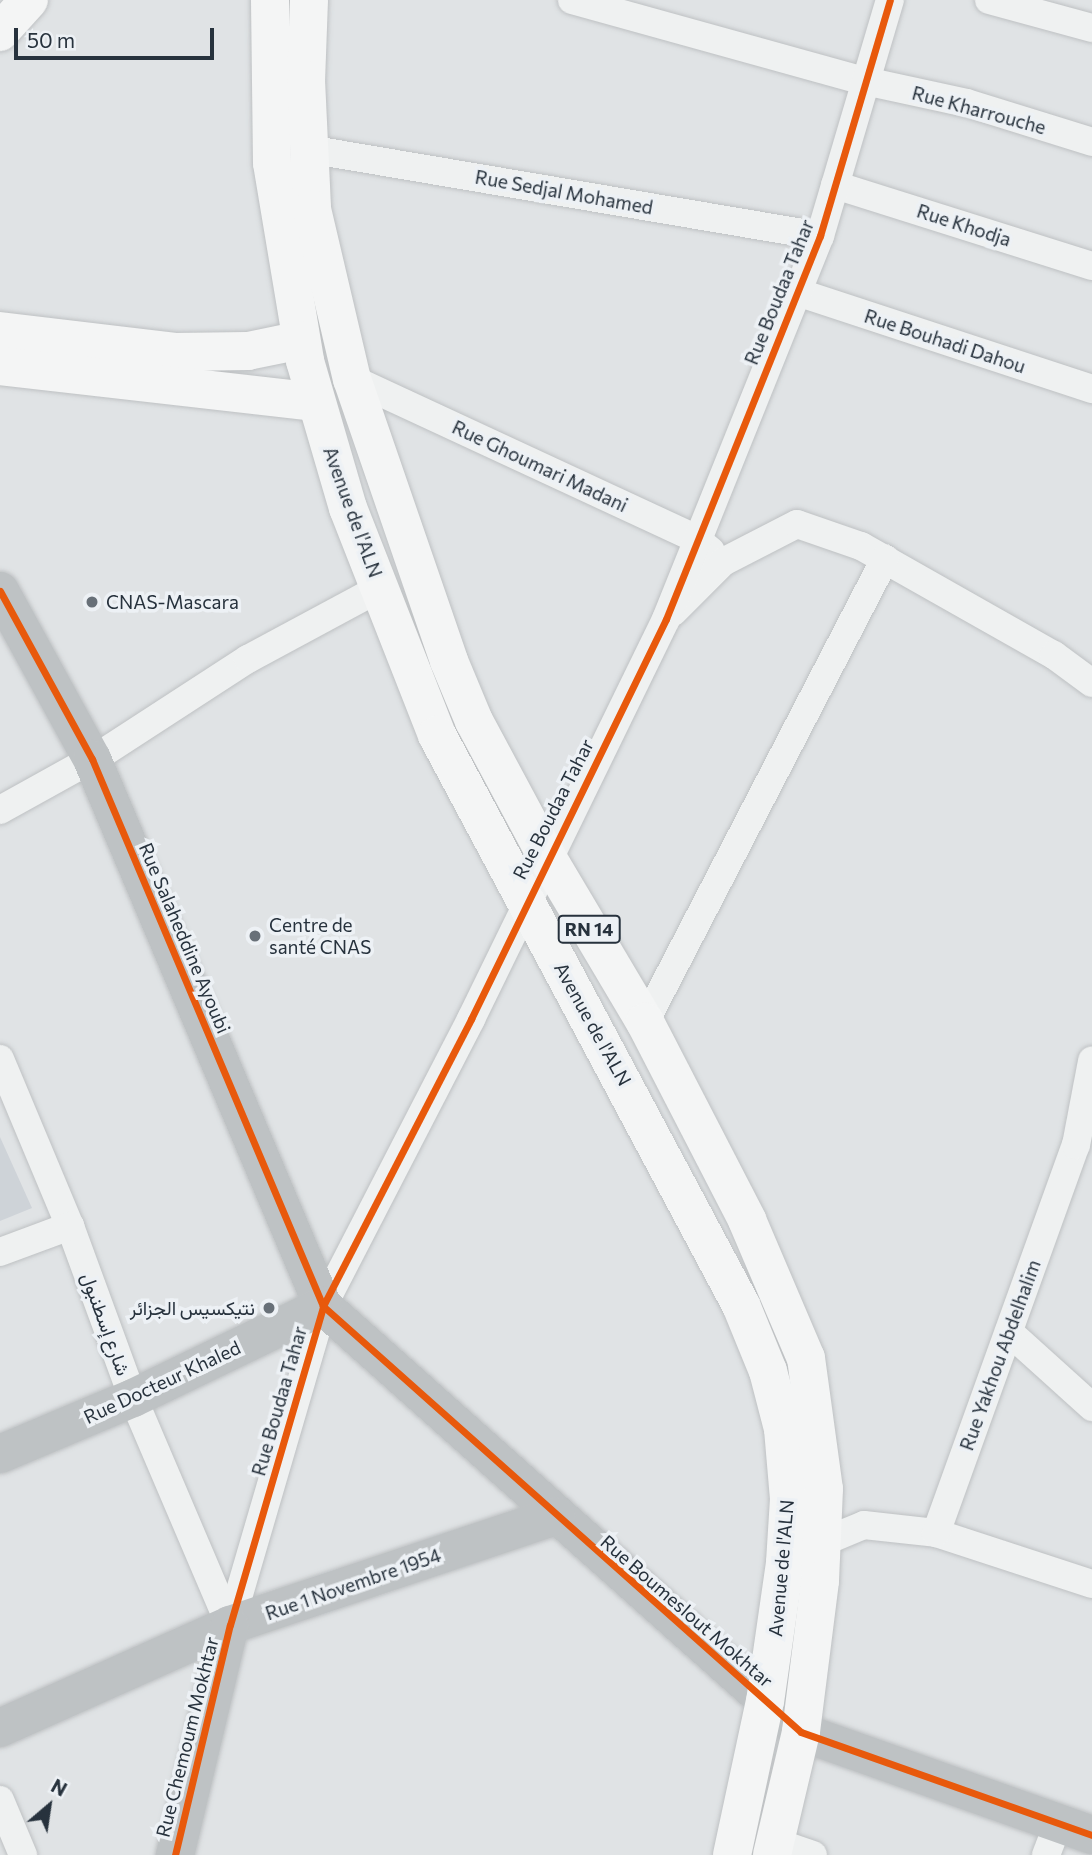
<!DOCTYPE html>
<html>
<head>
<meta charset="utf-8">
<style>
	body { margin:0 }
	#map { position:relative; width:1092px; height:1855px; overflow:hidden; background:#e0e3e5; font-family:Commissioner,Vazirmatn,sans-serif }
	div>[style] { position:absolute }
	.built>* { inset:0; background:#ced3d8 }
	.roads { filter:drop-shadow(0 0 2px #bec1c3) drop-shadow(0 0 2px #bec1c3) }
	.street>* { height:28px; margin:-14px; padding:0 14px; transform-origin:14px; border-radius:14px; background:#eff1f1 }
	.secondary>* { height:38px; margin:-19px; padding:0 19px; transform-origin:19px; border-radius:19px; background:#bec2c4 }
	.primary>* { height:38px; margin:-19px; padding:0 19px; transform-origin:19px; border-radius:19px; background:#f4f5f5 }
	.cycleway>* { height:7px; margin:-3.5px; padding:0 3.5px; transform-origin:3.5px; border-radius:3.5px; background:#e8590c }
	.dots>* { width:19px; height:19px; translate:-50% -50%; box-sizing:border-box; border:4px solid #edf1f5; border-radius:50% }
	span { translate:-50% -50%; white-space:nowrap; text-align:center; line-height:1.15; -webkit-text-stroke:7px #edf1f5; paint-order:stroke }
	.shield-label span { padding:2px 5px; background:#edf1f5; border:2px solid; border-radius:5px; -webkit-text-stroke-width:0 }
	.shield-label { font-size:18px; color:#27323d; font-weight:700 }
	.street-label { font-size:19px; color:#27323d }
	.poi-label { font-size:19px; color:#27323d }
	.left { translate:0 -50%; text-align:left }
	.right { translate:-100% -50%; text-align:right }
	.north { position:absolute; left:14px; top:1771px; width:70px; height:70px; -webkit-text-stroke:5px #edf1f5; paint-order:stroke; rotate:29deg; font-size:19px; font-weight:700; line-height:28px; text-align:center; color:#27323d }
	.north::after { content:''; display:block; margin:auto; width:24px; height:32px; background:#27323d; clip-path:polygon(50% 0,100% 100%,50% 72%,0 100%) }
	.scale { position:absolute; left:14px; top:28px; width:200px; height:32px; box-sizing:border-box; border:4px solid #27323d; border-top:0; padding-left:9px; font-size:21px; line-height:24px; white-space:nowrap; color:#27323d; -webkit-text-stroke:5px #edf1f5; paint-order:stroke }
</style>
</head>
<body>
<div id="map">
	<div class="built">
		<i style="clip-path:polygon(0 1137px,32px 1208px,0 1221px)"></i>
	</div>
	<div class="roads">
		<div class="street">
			<i style="left:572px;top:0;width:304px;rotate:15.5deg"></i>
			<i style="left:865px;top:81px;width:104px;rotate:12.2deg"></i>
			<i style="left:967px;top:103px;width:131px;rotate:17.3deg"></i>
			<i style="left:989px;top:0;width:107px;rotate:15.2deg"></i>
			<i style="left:308px;top:149px;width:519px;rotate:9.64deg"></i>
			<i style="left:835px;top:185px;width:269px;rotate:17.5deg"></i>
			<i style="left:797px;top:292px;width:311px;rotate:18.2deg"></i>
			<i style="left:352px;top:379px;width:379px;rotate:24.9deg"></i>
			<i style="left:696px;top:539px;width:19px;rotate:39deg"></i>
			<i style="left:673px;top:612px;width:71px;rotate:-45deg"></i>
			<i style="left:723px;top:562px;width:83px;rotate:-27.2deg"></i>
			<i style="left:797px;top:524px;width:68px;rotate:19deg"></i>
			<i style="left:861px;top:546px;width:222px;rotate:29.5deg"></i>
			<i style="left:1054px;top:655px;width:47px;rotate:36.4deg"></i>
			<i style="left:0;top:810px;width:118px;rotate:-29deg"></i>
			<i style="left:103px;top:753px;width:173px;rotate:-33deg"></i>
			<i style="left:248px;top:659px;width:150px;rotate:-28.3deg"></i>
			<i style="left:645px;top:1022px;width:522px;rotate:-62.6deg"></i>
			<i style="left:0;top:1059px;width:181px;rotate:67.3deg"></i>
			<i style="left:70px;top:1226px;width:183px;rotate:69.9deg"></i>
			<i style="left:133px;top:1398px;width:247px;rotate:66.9deg"></i>
			<i style="left:0;top:1252px;width:75px;rotate:-20.4deg"></i>
			<i style="left:1009px;top:1332px;width:112px;rotate:42.1deg"></i>
			<i style="left:936px;top:1533px;width:164px;rotate:18.1deg"></i>
			<i style="left:823px;top:1542px;width:44px;rotate:-22.5deg"></i>
			<i style="left:864px;top:1525px;width:72px;rotate:6.3deg"></i>
			<i style="left:936px;top:1533px;width:412px;rotate:-70.2deg"></i>
			<i style="left:1076px;top:1145px;width:86px;rotate:-79.2deg"></i>
			<i style="left:230px;top:1625px;width:332px;rotate:-73.7deg"></i>
			<i style="left:323px;top:1306px;width:323px;rotate:-62.7deg"></i>
			<i style="left:471px;top:1019px;width:445px;rotate:-64deg"></i>
			<i style="left:666px;top:619px;width:413px;rotate:-68.1deg"></i>
			<i style="left:820px;top:236px;width:246px;rotate:-73.5deg"></i>
			<i style="left:0;top:1800px;width:60px;rotate:67.3deg"></i>
			<i style="left:775px;top:1842px;width:40px;rotate:18.9deg"></i>
			<i style="left:1046px;top:1855px;width:34px;rotate:-69deg"></i>
		</div>
		<div class="secondary">
			<i style="left:0;top:591px;width:192px;rotate:61.3deg"></i>
			<i style="left:92px;top:759px;width:594px;rotate:67.11deg"></i>
			<i style="left:323px;top:1306px;width:640px;rotate:41.71deg"></i>
			<i style="left:801px;top:1732px;width:309px;rotate:19.5deg"></i>
			<i style="left:0;top:1454px;width:144px;rotate:-22.8deg"></i>
			<i style="left:133px;top:1398px;width:211px;rotate:-25.8deg"></i>
			<i style="left:0;top:1728px;width:252px;rotate:-24.1deg"></i>
			<i style="left:230px;top:1625px;width:344px;rotate:-18.5deg"></i>
			<i style="left:175px;top:1855px;width:236px;rotate:-76.6deg"></i>
		</div>
		<div class="primary">
			<i style="left:270px;top:0;width:163px;rotate:89.3deg"></i>
			<i style="left:272px;top:163px;width:201px;rotate:80.5deg"></i>
			<i style="left:305px;top:361px;width:153px;rotate:73.7deg"></i>
			<i style="left:348px;top:508px;width:244px;rotate:68.6deg"></i>
			<i style="left:437px;top:735px;width:646px;rotate:61.93deg"></i>
			<i style="left:741px;top:1305px;width:71px;rotate:67.8deg"></i>
			<i style="left:768px;top:1371px;width:60px;rotate:75.5deg"></i>
			<i style="left:783px;top:1429px;width:70px;rotate:85.1deg"></i>
			<i style="left:789px;top:1499px;width:64px;rotate:93.6deg"></i>
			<i style="left:785px;top:1563px;width:139px;rotate:98.2deg"></i>
			<i style="left:765px;top:1701px;width:157px;rotate:102.1deg"></i>
			<i style="left:309px;top:0;width:80px;rotate:92.1deg"></i>
			<i style="left:306px;top:80px;width:129px;rotate:87.3deg"></i>
			<i style="left:312px;top:209px;width:175px;rotate:76.8deg"></i>
			<i style="left:352px;top:379px;width:298px;rotate:71deg"></i>
			<i style="left:449px;top:661px;width:65px;rotate:67.4deg"></i>
			<i style="left:474px;top:721px;width:154px;rotate:61.8deg"></i>
			<i style="left:547px;top:857px;width:192px;rotate:59.3deg"></i>
			<i style="left:645px;top:1022px;width:223px;rotate:62.7deg"></i>
			<i style="left:747px;top:1220px;width:150px;rotate:66.9deg"></i>
			<i style="left:806px;top:1358px;width:132px;rotate:82.2deg"></i>
			<i style="left:824px;top:1489px;width:92px;rotate:92.5deg"></i>
			<i style="left:820px;top:1581px;width:152px;rotate:97.2deg"></i>
			<i style="left:801px;top:1732px;width:126px;rotate:103.3deg"></i>
			<i style="left:0;top:32px;width:43px;rotate:-47.8deg"></i>
			<i style="left:0;top:331px;width:176px;rotate:6.8deg"></i>
			<i style="left:175px;top:352px;width:73px;rotate:-0.8deg"></i>
			<i style="left:248px;top:351px;width:54px;rotate:-11.7deg"></i>
			<i style="left:0;top:366px;width:318px;rotate:6.5deg"></i>
		</div>
	</div>
	<div class="cycleway">
		<i style="left:0;top:591px;width:192px;rotate:61.3deg"></i>
		<i style="left:92px;top:759px;width:594px;rotate:67.11deg"></i>
		<i style="left:323px;top:1306px;width:640px;rotate:41.71deg"></i>
		<i style="left:801px;top:1732px;width:309px;rotate:19.5deg"></i>
		<i style="left:175px;top:1855px;width:236px;rotate:-76.6deg"></i>
		<i style="left:230px;top:1625px;width:332px;rotate:-73.7deg"></i>
		<i style="left:323px;top:1306px;width:323px;rotate:-62.7deg"></i>
		<i style="left:471px;top:1019px;width:445px;rotate:-64deg"></i>
		<i style="left:666px;top:619px;width:413px;rotate:-68.1deg"></i>
		<i style="left:820px;top:236px;width:246px;rotate:-73.5deg"></i>
	</div>
	<div class="dots">
		<i style="left:92px;top:602px;background:#687078"></i>
		<i style="left:255px;top:936px;background:#687078"></i>
		<i style="left:269px;top:1308px;background:#687078"></i>
	</div>
	<div class="shield-label">
		<span style="left:589px;top:929px">RN 14</span>
	</div>
	<div class="street-label">
		<span style="left:979px;top:110px;rotate:15deg">Rue Kharrouche</span>
		<span style="left:564px;top:192px;rotate:10deg">Rue Sedjal Mohamed</span>
		<span style="left:964px;top:225px;rotate:18deg">Rue Khodja</span>
		<span style="left:779px;top:292px;rotate:-68deg">Rue Boudaa Tahar</span>
		<span style="left:945px;top:341px;rotate:18deg">Rue Bouhadi Dahou</span>
		<span style="left:540px;top:466px;rotate:25deg">Rue Ghoumari Madani</span>
		<span style="left:353px;top:512px;rotate:70deg">Avenue de l'ALN</span>
		<span style="left:553px;top:809px;rotate:-63deg">Rue Boudaa Tahar</span>
		<span style="left:185px;top:938px;rotate:67deg">Rue Salaheddine Ayoubi</span>
		<span style="left:593px;top:1024px;rotate:61deg">Avenue de l'ALN</span>
		<span style="left:106px;top:1324px;rotate:70deg">شارع إسطنبول</span>
		<span style="left:1000px;top:1355px;rotate:-70deg">Rue Yakhou Abdelhalim</span>
		<span style="left:162px;top:1382px;rotate:-25deg">Rue Docteur Khaled</span>
		<span style="left:279px;top:1401px;rotate:-74deg">Rue Boudaa Tahar</span>
		<span style="left:781px;top:1568px;rotate:-85deg">Avenue de l'ALN</span>
		<span style="left:353px;top:1584px;rotate:-19deg">Rue 1 Novembre 1954</span>
		<span style="left:687px;top:1611px;rotate:41deg">Rue Boumeslout Mokhtar</span>
		<span style="left:187px;top:1737px;rotate:-76deg">Rue Chemoum Mokhtar</span>
	</div>
	<div class="poi-label">
		<span class="left" style="left:106px;top:602px">CNAS-Mascara</span>
		<span class="left" style="left:269px;top:936px">Centre de<br>santé CNAS</span>
		<span class="right" style="left:255px;top:1308px">نتيكسيس الجزائر</span>
	</div>
	<div class="north">N</div>
	<div class="scale">50 m</div>
</div>
</body>
</html>
